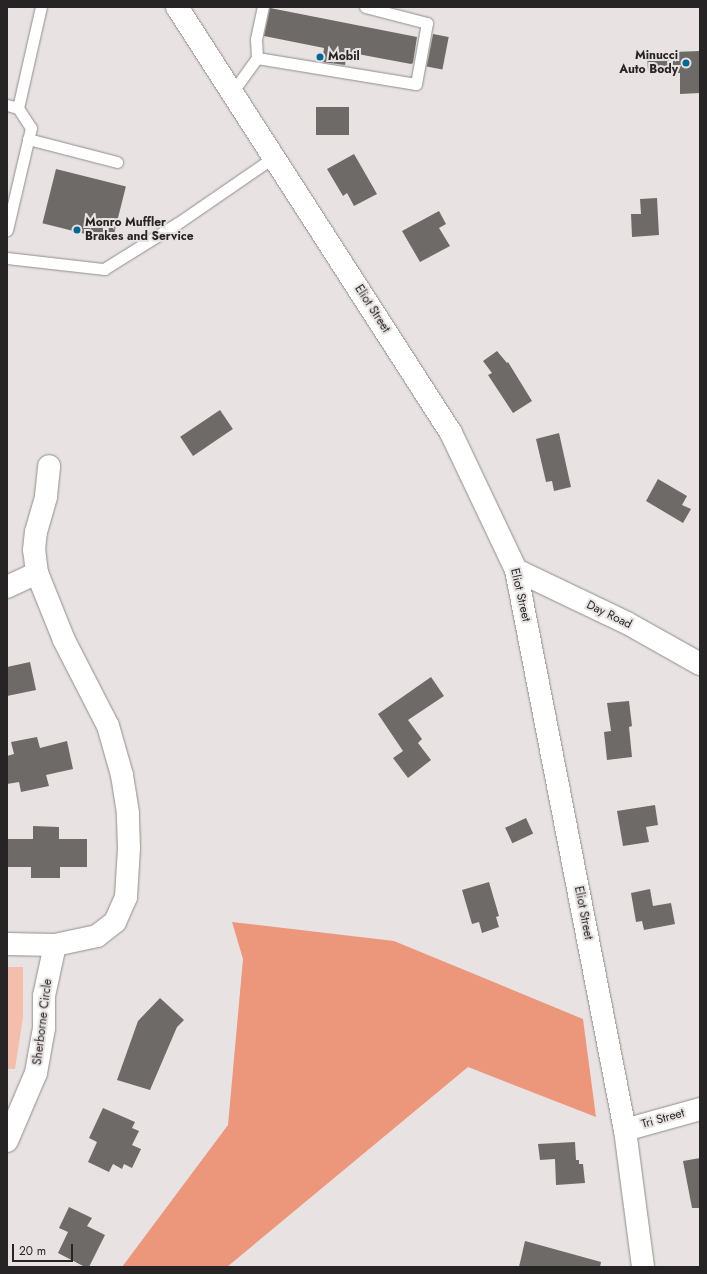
<!DOCTYPE html>
<html>
<head>
<meta charset="utf-8">
<style>
	body { margin:0 }
	#map { position:relative; width:707px; height:1274px; overflow:hidden; background:#e8e3e2; font-family:Jost,sans-serif }
	div>[style] { position:absolute }
	.green>* { inset:0; background:#f4beac }
	.forest>* { inset:0; background:#ec977c }
	.building>* { inset:0; background:#6e6a68; transform-origin:0 0 }
	.roads { filter:drop-shadow(0 0 1px #918d8b) drop-shadow(0 0 1px #918d8b) }
	.lane>* { height:11px; margin:-5.5px; padding:0 5.5px; transform-origin:5.5px; border-radius:5.5px; background:#fff }
	.street>* { height:22px; margin:-11px; padding:0 11px; transform-origin:11px; border-radius:11px; background:#fff }
	.secondary>* { height:22px; margin:-11px; padding:0 11px; transform-origin:11px; border-radius:11px; background:#fff }
	.dots>* { width:11px; height:11px; translate:-50% -50%; box-sizing:border-box; border:2px solid #e8e3e2; border-radius:50% }
	span { translate:-50% -50%; white-space:nowrap; text-align:center; line-height:1.15; -webkit-text-stroke:4px #e8e3e2; paint-order:stroke }
	.poi-label { font-size:12px; color:#262424; font-weight:700 }
	.right { translate:-100% -50%; text-align:right }
	.left { translate:0 -50%; text-align:left }
	.street-label { font-size:12px; color:#262424 }
	.frame { position:absolute; inset:0; border:8px solid #262424; pointer-events:none }
	.scale { position:absolute; left:12px; top:1244px; width:61px; height:18px; box-sizing:border-box; border:2px solid #262424; border-top:0; padding-left:5px; font-size:12px; line-height:14px; white-space:nowrap; color:#262424; -webkit-text-stroke:3px #e8e3e2; paint-order:stroke }
</style>
</head>
<body>
<div id="map">
	<div class="green">
		<i style="clip-path:polygon(7px 967px,23px 967px,23px 1017px,15px 1069px,7px 1069px)"></i>
	</div>
	<div class="forest">
		<i style="clip-path:polygon(232px 922px,394px 941px,583px 1019px,596px 1117px,468px 1067px,227px 1267px,122px 1267px,228px 1125px,243px 959px)"></i>
	</div>
	<div class="building">
		<i style="clip-path:polygon(270px 8px,417px 37px,413px 63px,411px 64px,347px 52px,345px 65px,322px 62px,324px 48px,264px 36px)"></i>
		<i style="left:433px;top:34px;width:16px;height:33px;rotate:11deg"></i>
		<i style="clip-path:polygon(700px 51px,700px 93px,680px 94px,680px 73px,672px 73px,672px 70px,648px 71px,647px 53px)"></i>
		<i style="left:316px;top:107px;width:33px;height:28px"></i>
		<i style="clip-path:polygon(354px 154px,377px 194px,354px 206px,347px 193px,343px 196px,327px 169px)"></i>
		<i style="left:56px;top:169px;width:72px;height:56px;rotate:14deg"></i>
		<i style="clip-path:polygon(657px 198px,659px 235px,632px 237px,631px 214px,641px 214px,640px 199px)"></i>
		<i style="clip-path:polygon(439px 211px,446px 224px,439px 228px,450px 246px,420px 262px,402px 231px)"></i>
		<i style="clip-path:polygon(497px 351px,507px 363px,508px 362px,532px 401px,513px 413px,488px 375px,492px 373px,483px 361px)"></i>
		<i style="left:220px;top:410px;width:23px;height:48px;rotate:56deg"></i>
		<i style="clip-path:polygon(559px 433px,571px 487px,554px 491px,552px 481px,546px 482px,536px 439px)"></i>
		<i style="clip-path:polygon(658px 479px,687px 496px,682px 505px,691px 509px,683px 523px,646px 501px)"></i>
		<i style="clip-path:polygon(30px 662px,36px 690px,7px 696px,7px 667px)"></i>
		<i style="clip-path:polygon(431px 677px,444px 696px,408px 720px,422px 739px,418px 743px,431px 760px,408px 778px,393px 758px,403px 751px,378px 714px)"></i>
		<i style="clip-path:polygon(629px 701px,632px 726px,629px 727px,632px 757px,607px 760px,604px 732px,611px 731px,607px 703px)"></i>
		<i style="clip-path:polygon(37px 737px,40px 748px,67px 741px,73px 769px,46px 775px,49px 786px,21px 792px,19px 782px,7px 784px,7px 756px,14px 754px,11px 742px)"></i>
		<i style="clip-path:polygon(655px 805px,658px 825px,646px 827px,649px 842px,623px 846px,617px 811px)"></i>
		<i style="left:526px;top:818px;width:17px;height:23px;rotate:65deg"></i>
		<i style="clip-path:polygon(33px 826px,59px 827px,59px 839px,87px 839px,87px 867px,60px 867px,60px 878px,31px 878px,31px 867px,7px 867px,7px 839px,33px 839px)"></i>
		<i style="clip-path:polygon(489px 882px,499px 916px,496px 917px,499px 927px,482px 933px,479px 922px,472px 924px,462px 890px)"></i>
		<i style="clip-path:polygon(650px 889px,653px 906px,671px 903px,675px 924px,644px 930px,642px 921px,636px 922px,631px 893px)"></i>
		<i style="clip-path:polygon(160px 998px,184px 1020px,177px 1027px,150px 1090px,117px 1080px,138px 1021px)"></i>
		<i style="clip-path:polygon(103px 1108px,135px 1122px,132px 1128px,139px 1131px,132px 1145px,141px 1149px,132px 1168px,124px 1164px,122px 1169px,113px 1164px,109px 1172px,88px 1162px,97px 1142px,89px 1138px)"></i>
		<i style="clip-path:polygon(575px 1142px,576px 1160px,579px 1160px,579px 1164px,583px 1164px,585px 1183px,556px 1185px,555px 1159px,540px 1160px,538px 1144px)"></i>
		<i style="clip-path:polygon(700px 1158px,700px 1208px,692px 1208px,683px 1161px)"></i>
		<i style="clip-path:polygon(69px 1207px,92px 1218px,87px 1226px,105px 1235px,89px 1267px,85px 1267px,58px 1253px,68px 1232px,59px 1228px)"></i>
		<i style="clip-path:polygon(525px 1241px,601px 1262px,600px 1267px,519px 1267px)"></i>
	</div>
	<div class="roads">
		<div class="lane">
			<i style="left:257px;top:58px;width:161px;rotate:9.3deg"></i>
			<i style="left:416px;top:84px;width:62px;rotate:-79.8deg"></i>
			<i style="left:427px;top:23px;width:64px;rotate:-165.5deg"></i>
			<i style="left:231px;top:94px;width:44px;rotate:-54.2deg"></i>
			<i style="left:257px;top:58px;width:19px;rotate:-93deg"></i>
			<i style="left:256px;top:39px;width:33px;rotate:-78deg"></i>
			<i style="left:7px;top:105px;width:11px;rotate:15deg"></i>
			<i style="left:18px;top:108px;width:104px;rotate:-77.2deg"></i>
			<i style="left:28px;top:139px;width:92px;rotate:14.5deg"></i>
			<i style="left:7px;top:230px;width:105px;rotate:-76.8deg"></i>
			<i style="left:31px;top:128px;width:24px;rotate:-123deg"></i>
			<i style="left:7px;top:258px;width:98px;rotate:6.5deg"></i>
			<i style="left:104px;top:269px;width:87px;rotate:-31.9deg"></i>
			<i style="left:178px;top:223px;width:116px;rotate:-34.5deg"></i>
		</div>
		<div class="street">
			<i style="left:516px;top:570px;width:123px;rotate:25.5deg"></i>
			<i style="left:627px;top:623px;width:84px;rotate:29.3deg"></i>
			<i style="left:7px;top:587px;width:33px;rotate:-25deg"></i>
			<i style="left:7px;top:944px;width:48px;rotate:1.2deg"></i>
			<i style="left:55px;top:945px;width:43px;rotate:-12.1deg"></i>
			<i style="left:97px;top:936px;width:23px;rotate:-38deg"></i>
			<i style="left:115px;top:922px;width:27px;rotate:-66deg"></i>
			<i style="left:126px;top:897px;width:49px;rotate:-86.5deg"></i>
			<i style="left:129px;top:848px;width:35px;rotate:-92deg"></i>
			<i style="left:128px;top:813px;width:38px;rotate:-99deg"></i>
			<i style="left:122px;top:775px;width:51px;rotate:-105.9deg"></i>
			<i style="left:108px;top:726px;width:97px;rotate:-117.1deg"></i>
			<i style="left:64px;top:640px;width:72px;rotate:-111.9deg"></i>
			<i style="left:37px;top:573px;width:23px;rotate:-97deg"></i>
			<i style="left:34px;top:550px;width:18px;rotate:-84deg"></i>
			<i style="left:36px;top:532px;width:37px;rotate:-74deg"></i>
			<i style="left:46px;top:496px;width:30px;rotate:-84deg"></i>
			<i style="left:625px;top:1130px;width:78px;rotate:-15.6deg"></i>
			<i style="left:7px;top:1141px;width:74px;rotate:-66.9deg"></i>
			<i style="left:36px;top:1073px;width:46px;rotate:-79.9deg"></i>
			<i style="left:44px;top:1028px;width:32px;rotate:-90deg"></i>
			<i style="left:44px;top:996px;width:52px;rotate:-77.8deg"></i>
		</div>
		<div class="secondary">
			<i style="left:177px;top:7px;width:507px;rotate:57.25deg"></i>
			<i style="left:451px;top:433px;width:152px;rotate:64.6deg"></i>
			<i style="left:516px;top:570px;width:571px;rotate:78.99deg"></i>
			<i style="left:625px;top:1130px;width:138px;rotate:82.5deg"></i>
		</div>
	</div>
	<div class="dots">
		<i style="left:320px;top:57px;background:#036896"></i>
		<i style="left:686px;top:63px;background:#036896"></i>
		<i style="left:77px;top:230px;background:#036896"></i>
	</div>
	<div class="poi-label">
		<span class="right" style="left:678px;top:63px">Minucci<br>Auto Body</span>
		<span class="left" style="left:328px;top:57px">Mobil</span>
		<span class="left" style="left:85px;top:230px">Monro Muffler<br>Brakes and Service</span>
	</div>
	<div class="street-label">
		<span style="left:372px;top:309px;rotate:57deg">Eliot Street</span>
		<span style="left:520px;top:595px;rotate:77deg">Eliot Street</span>
		<span style="left:609px;top:615px;rotate:26deg">Day Road</span>
		<span style="left:583px;top:913px;rotate:79deg">Eliot Street</span>
		<span style="left:43px;top:1022px;rotate:-83deg">Sherborne Circle</span>
		<span style="left:663px;top:1119px;rotate:-16deg">Tri Street</span>
	</div>
	<div class="frame"></div>
	<div class="scale">20 m</div>
</div>
</body>
</html>
